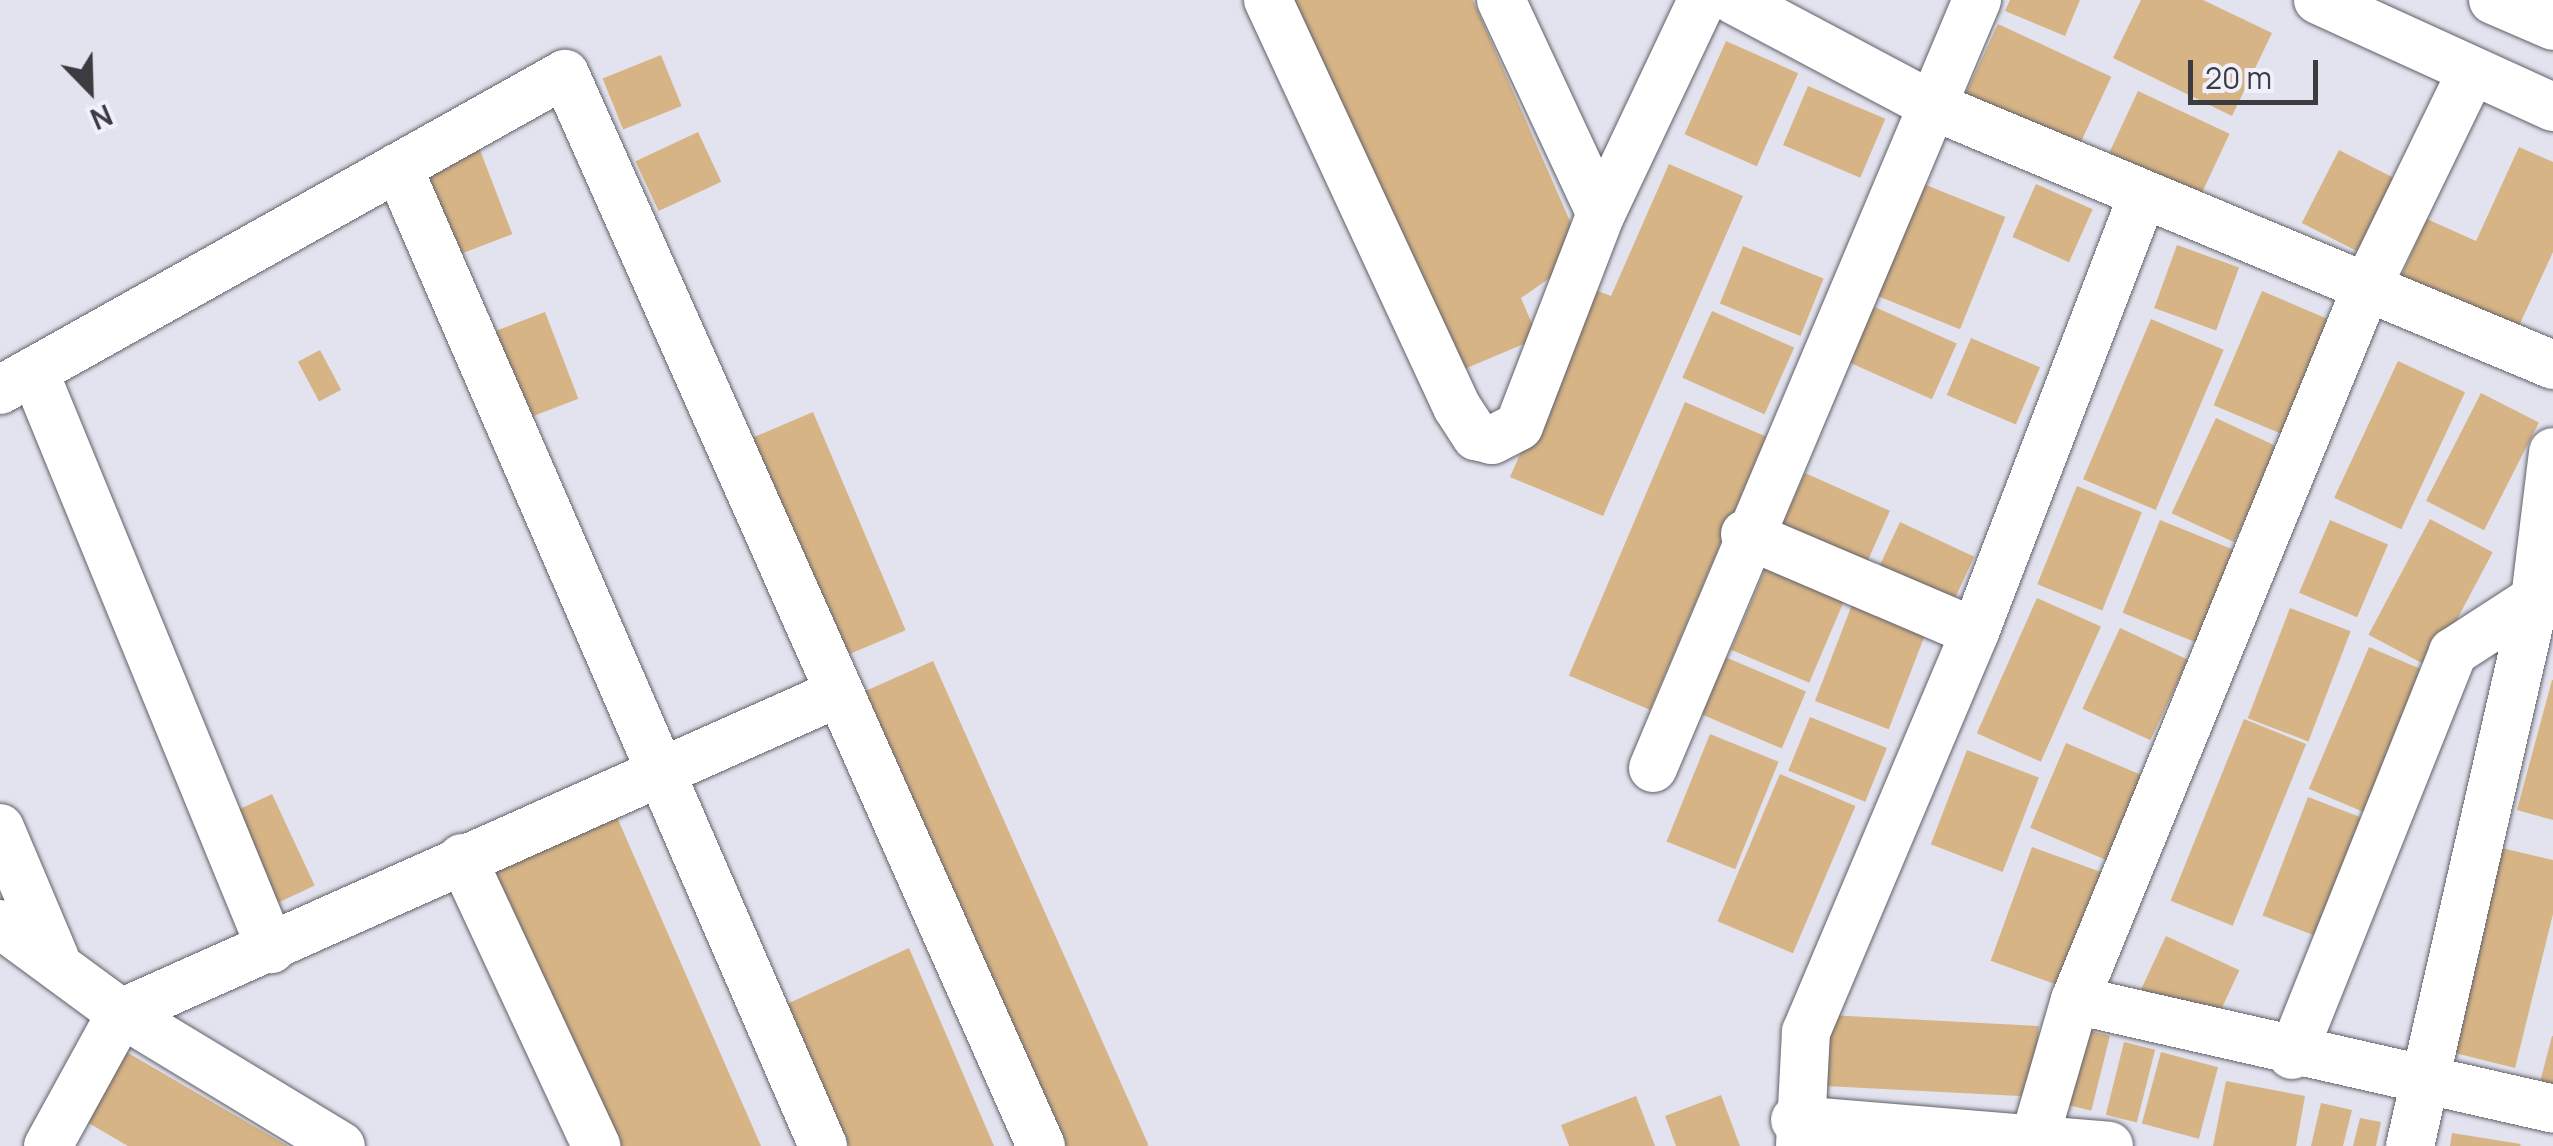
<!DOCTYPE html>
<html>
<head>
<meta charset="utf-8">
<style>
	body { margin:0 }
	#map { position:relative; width:2553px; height:1146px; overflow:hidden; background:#e2e3ee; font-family:Manrope,sans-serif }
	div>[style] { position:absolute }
	.building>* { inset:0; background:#d7b486; transform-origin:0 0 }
	.roads { filter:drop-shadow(0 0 2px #60616a) drop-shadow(0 0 2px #60616a) }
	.street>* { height:48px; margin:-24px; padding:0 24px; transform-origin:24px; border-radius:24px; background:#fff }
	span { translate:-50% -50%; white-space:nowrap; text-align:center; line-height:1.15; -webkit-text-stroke:9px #eff0fc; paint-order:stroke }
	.north { position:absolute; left:40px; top:40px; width:100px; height:100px; -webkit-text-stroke:8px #eff0fc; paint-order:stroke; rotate:157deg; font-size:28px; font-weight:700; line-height:40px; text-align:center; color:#3b3b40 }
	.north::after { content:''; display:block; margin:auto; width:35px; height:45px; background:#3b3b40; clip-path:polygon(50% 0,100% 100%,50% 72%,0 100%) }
	.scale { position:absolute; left:2188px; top:60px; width:130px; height:45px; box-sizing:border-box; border:5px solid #3b3b40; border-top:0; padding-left:12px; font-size:30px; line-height:35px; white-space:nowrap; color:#3b3b40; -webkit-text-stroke:8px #eff0fc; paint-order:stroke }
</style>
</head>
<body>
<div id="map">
	<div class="building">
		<i style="clip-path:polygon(1294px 0,1473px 0,1573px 228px,1554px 275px,1521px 298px,1538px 338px,1455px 373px)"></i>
		<i style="clip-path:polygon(2010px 0,2080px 0,2065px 36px,2005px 11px)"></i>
		<i style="clip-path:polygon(2141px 0,2203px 0,2272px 33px,2232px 116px,2113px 58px)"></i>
		<i style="left:1998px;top:24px;width:125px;height:83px;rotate:25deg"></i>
		<i style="left:1726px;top:41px;width:79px;height:102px;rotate:24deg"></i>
		<i style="left:661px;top:55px;width:55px;height:63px;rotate:68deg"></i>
		<i style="left:1808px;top:86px;width:84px;height:64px;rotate:23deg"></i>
		<i style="left:2138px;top:91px;width:101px;height:68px;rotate:25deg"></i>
		<i style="left:698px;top:132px;width:55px;height:69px;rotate:65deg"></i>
		<i style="clip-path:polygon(2519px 147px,2553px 162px,2553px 252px,2512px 341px,2396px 288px,2427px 219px,2476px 241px)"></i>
		<i style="left:480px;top:150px;width:90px;height:61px;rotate:69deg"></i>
		<i style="left:2339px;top:150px;width:65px;height:82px;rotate:27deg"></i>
		<i style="clip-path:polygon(1669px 164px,1743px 196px,1603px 516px,1510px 477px,1593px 289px,1611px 296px)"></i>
		<i style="left:1921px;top:183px;width:91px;height:121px;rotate:22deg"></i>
		<i style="left:2036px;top:184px;width:62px;height:58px;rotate:24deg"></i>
		<i style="left:2177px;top:245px;width:66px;height:67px;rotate:20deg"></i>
		<i style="left:1743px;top:246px;width:87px;height:62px;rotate:22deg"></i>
		<i style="left:2262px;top:291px;width:74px;height:124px;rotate:23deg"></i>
		<i style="left:1859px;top:300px;width:107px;height:61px;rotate:24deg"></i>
		<i style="left:1712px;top:311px;width:90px;height:73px;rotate:24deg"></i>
		<i style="left:545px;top:312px;width:93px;height:60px;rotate:69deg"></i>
		<i style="left:2151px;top:319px;width:79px;height:174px;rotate:23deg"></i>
		<i style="left:1971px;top:338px;width:75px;height:62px;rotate:23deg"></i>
		<i style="left:320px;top:350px;width:45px;height:25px;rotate:62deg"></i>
		<i style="left:2398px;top:361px;width:74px;height:151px;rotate:25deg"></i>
		<i style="left:2481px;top:393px;width:65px;height:121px;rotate:27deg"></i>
		<i style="left:1685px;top:402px;width:88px;height:297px;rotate:23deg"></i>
		<i style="left:813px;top:412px;width:237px;height:71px;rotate:67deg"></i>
		<i style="left:2216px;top:418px;width:69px;height:105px;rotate:25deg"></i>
		<i style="left:1805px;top:473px;width:93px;height:72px;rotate:24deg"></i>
		<i style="left:2077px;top:486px;width:70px;height:106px;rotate:22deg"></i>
		<i style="left:2430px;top:519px;width:71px;height:131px;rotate:28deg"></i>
		<i style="left:2160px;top:520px;width:82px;height:100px;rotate:22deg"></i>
		<i style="left:2330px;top:520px;width:63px;height:79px;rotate:23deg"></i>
		<i style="left:1900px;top:522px;width:82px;height:64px;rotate:25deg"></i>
		<i style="left:1772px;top:553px;width:85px;height:105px;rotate:23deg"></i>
		<i style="left:1858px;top:589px;width:79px;height:120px;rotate:21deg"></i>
		<i style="left:2037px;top:598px;width:70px;height:148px;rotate:24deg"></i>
		<i style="left:2290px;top:608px;width:65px;height:118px;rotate:21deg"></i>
		<i style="left:2120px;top:628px;width:75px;height:89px;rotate:25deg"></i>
		<i style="left:2369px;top:647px;width:71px;height:154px;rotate:23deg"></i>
		<i style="left:1725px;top:657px;width:88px;height:62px;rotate:23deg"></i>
		<i style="left:933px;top:661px;width:530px;height:82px;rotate:66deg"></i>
		<i style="clip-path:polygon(2552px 680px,2553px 680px,2553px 820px,2517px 810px)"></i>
		<i style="left:1810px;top:717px;width:83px;height:58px;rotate:22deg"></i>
		<i style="left:2244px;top:719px;width:67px;height:196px;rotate:22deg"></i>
		<i style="left:1710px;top:734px;width:74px;height:116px;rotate:22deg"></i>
		<i style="left:2066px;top:743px;width:91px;height:92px;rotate:23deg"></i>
		<i style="left:1967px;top:750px;width:77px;height:101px;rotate:21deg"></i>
		<i style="left:1780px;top:774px;width:82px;height:160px;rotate:23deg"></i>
		<i style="left:272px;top:794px;width:101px;height:44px;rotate:65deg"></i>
		<i style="left:2308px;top:797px;width:66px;height:127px;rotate:21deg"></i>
		<i style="clip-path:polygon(616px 815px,761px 1146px,614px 1146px,490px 870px)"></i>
		<i style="left:2032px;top:847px;width:74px;height:121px;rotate:20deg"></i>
		<i style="clip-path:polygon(2502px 848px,2553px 860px,2553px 914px,2515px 1068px,2451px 1052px)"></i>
		<i style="left:2166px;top:936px;width:81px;height:66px;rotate:25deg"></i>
		<i style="clip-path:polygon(909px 948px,994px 1146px,849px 1146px,787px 1004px)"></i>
		<i style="left:1829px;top:1015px;width:210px;height:71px;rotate:3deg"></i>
		<i style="left:2074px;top:1027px;width:37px;height:77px;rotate:14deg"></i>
		<i style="clip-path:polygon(2552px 1036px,2553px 1036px,2553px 1093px,2538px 1090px)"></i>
		<i style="left:2124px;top:1042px;width:32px;height:75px;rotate:14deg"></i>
		<i style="clip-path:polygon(123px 1050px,288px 1146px,128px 1146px,85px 1121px)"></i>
		<i style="left:2161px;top:1052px;width:59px;height:74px;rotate:15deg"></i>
		<i style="clip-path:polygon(2226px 1081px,2305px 1096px,2296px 1146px,2213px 1146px)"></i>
		<i style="clip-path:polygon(1721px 1095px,1740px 1146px,1676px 1146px,1665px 1116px)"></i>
		<i style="clip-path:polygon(1636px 1096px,1655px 1146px,1569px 1146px,1561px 1125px)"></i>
		<i style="clip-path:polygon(2321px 1103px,2352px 1110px,2343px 1146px,2311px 1146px)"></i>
		<i style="clip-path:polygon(2360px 1118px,2381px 1122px,2376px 1146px,2353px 1146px)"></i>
		<i style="clip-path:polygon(2452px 1133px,2521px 1144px,2520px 1146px,2450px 1146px)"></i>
	</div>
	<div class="roads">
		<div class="street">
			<i style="left:1268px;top:0;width:449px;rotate:65.1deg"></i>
			<i style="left:1457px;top:407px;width:35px;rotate:57deg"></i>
			<i style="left:1476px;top:436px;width:16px;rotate:14deg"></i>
			<i style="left:1492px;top:440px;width:30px;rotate:-27deg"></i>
			<i style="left:1519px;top:426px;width:227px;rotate:-68.9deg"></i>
			<i style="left:1601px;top:214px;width:237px;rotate:-64.7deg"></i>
			<i style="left:1501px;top:0;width:236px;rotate:65deg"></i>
			<i style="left:1734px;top:0;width:225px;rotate:28deg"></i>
			<i style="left:1933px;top:106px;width:672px;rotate:22.67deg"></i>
			<i style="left:2318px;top:0;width:258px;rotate:24.5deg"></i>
			<i style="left:2493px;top:0;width:65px;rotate:23.4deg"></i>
			<i style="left:398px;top:167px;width:1067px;rotate:66.53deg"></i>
			<i style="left:34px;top:371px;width:625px;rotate:67.7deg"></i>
			<i style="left:0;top:390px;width:647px;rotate:-29.22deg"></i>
			<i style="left:565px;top:74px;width:1173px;rotate:66.06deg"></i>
			<i style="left:1745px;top:534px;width:250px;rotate:23.1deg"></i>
			<i style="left:1653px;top:768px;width:834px;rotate:-67.13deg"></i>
			<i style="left:0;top:828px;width:141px;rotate:67.1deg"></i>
			<i style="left:462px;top:858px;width:318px;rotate:65deg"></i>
			<i style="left:0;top:924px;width:150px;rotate:36.3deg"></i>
			<i style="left:121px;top:1013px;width:257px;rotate:31.2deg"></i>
			<i style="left:2075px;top:1000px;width:490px;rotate:12.8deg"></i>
			<i style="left:2292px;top:1055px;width:434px;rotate:-68.2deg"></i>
			<i style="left:2453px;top:652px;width:98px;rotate:-32.9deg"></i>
			<i style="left:1795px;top:1120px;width:315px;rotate:4.7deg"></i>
			<i style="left:2036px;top:1134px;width:140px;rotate:-73.8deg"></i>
			<i style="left:2075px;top:1000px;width:766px;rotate:-67.75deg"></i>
			<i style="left:2365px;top:291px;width:242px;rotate:-64.1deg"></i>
			<i style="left:48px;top:1146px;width:152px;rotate:-61.2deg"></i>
			<i style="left:121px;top:1013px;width:783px;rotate:-24.04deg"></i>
			<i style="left:1800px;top:1146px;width:114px;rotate:-87deg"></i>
			<i style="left:1806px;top:1032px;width:434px;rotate:-67.1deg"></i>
			<i style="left:1975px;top:632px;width:468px;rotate:-69deg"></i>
			<i style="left:2410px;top:1146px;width:561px;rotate:-77.13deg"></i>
			<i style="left:2535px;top:599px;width:148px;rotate:-83deg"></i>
		</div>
	</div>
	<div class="north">N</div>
	<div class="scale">20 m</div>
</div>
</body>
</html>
